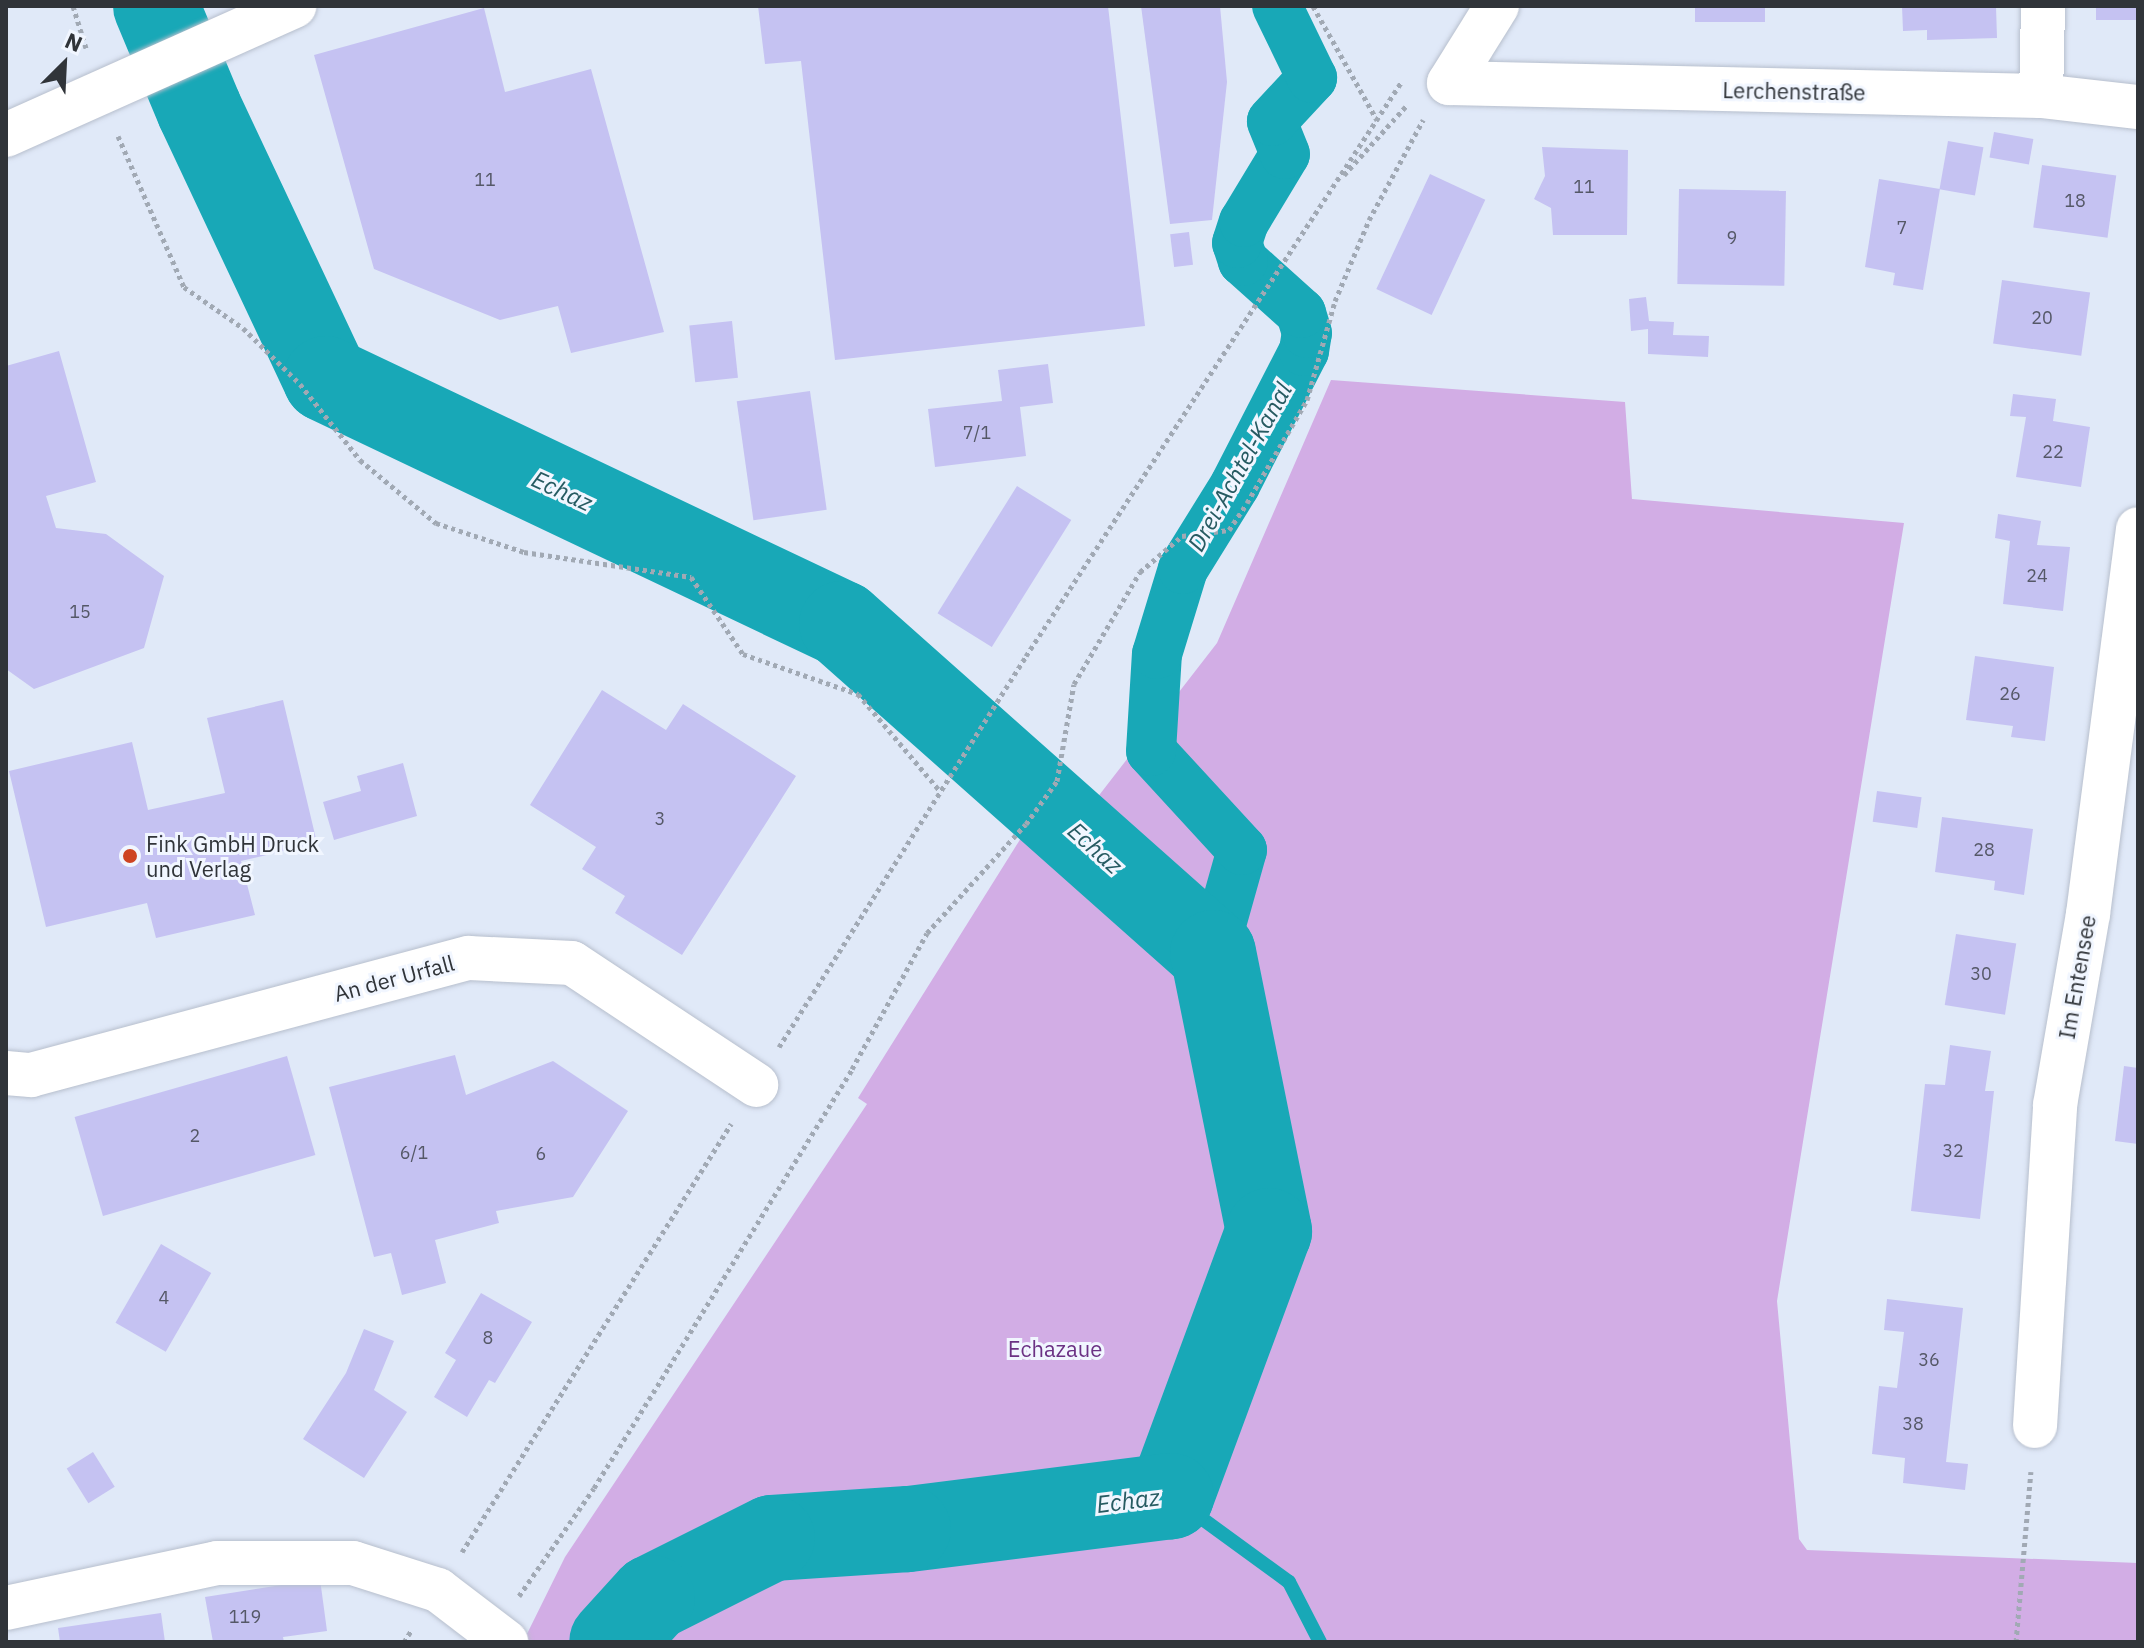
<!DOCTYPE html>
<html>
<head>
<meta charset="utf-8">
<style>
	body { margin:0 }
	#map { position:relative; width:2144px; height:1648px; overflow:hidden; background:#e0e9f8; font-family:"IBM Plex Sans",sans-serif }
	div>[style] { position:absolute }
	.green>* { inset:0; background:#d2ade5 }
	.stream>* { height:14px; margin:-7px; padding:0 7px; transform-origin:7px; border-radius:7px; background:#18a8b7 }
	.canal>* { height:50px; margin:-25px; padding:0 25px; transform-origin:25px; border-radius:25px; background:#18a8b7 }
	.river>* { height:86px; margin:-43px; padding:0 43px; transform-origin:43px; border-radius:43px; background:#18a8b7 }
	.building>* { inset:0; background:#c5c2f2; transform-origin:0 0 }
	.path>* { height:5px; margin-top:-2.5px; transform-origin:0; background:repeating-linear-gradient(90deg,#a1a9b4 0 4px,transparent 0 8px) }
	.roads { filter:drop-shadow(0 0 2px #b7bfcd) drop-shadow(0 0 2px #b7bfcd) }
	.minor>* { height:44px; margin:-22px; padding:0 22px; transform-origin:22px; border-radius:22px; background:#fff }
	.dots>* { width:22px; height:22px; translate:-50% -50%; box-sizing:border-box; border:4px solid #f1f6ff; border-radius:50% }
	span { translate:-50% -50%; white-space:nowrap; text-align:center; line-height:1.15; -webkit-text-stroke:6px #f1f6ff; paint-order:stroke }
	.number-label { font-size:18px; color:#555867 }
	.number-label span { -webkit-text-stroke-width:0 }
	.street-label { font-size:22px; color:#303439 }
	.poi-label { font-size:22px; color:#303439 }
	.left { translate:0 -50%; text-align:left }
	.park-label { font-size:22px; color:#6b3184 }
	.water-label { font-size:24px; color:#275b62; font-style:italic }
	.frame { position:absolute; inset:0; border:8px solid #303439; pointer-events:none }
	.north { position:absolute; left:24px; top:24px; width:80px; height:80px; -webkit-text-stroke:6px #f1f6ff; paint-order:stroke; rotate:24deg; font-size:22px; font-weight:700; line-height:32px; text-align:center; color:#303439 }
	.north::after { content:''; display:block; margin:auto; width:28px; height:36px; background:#303439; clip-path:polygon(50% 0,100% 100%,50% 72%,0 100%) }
</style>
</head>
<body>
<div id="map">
	<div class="green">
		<i style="clip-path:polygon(1331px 380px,1625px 402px,1632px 499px,1904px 523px,1777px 1301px,1799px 1539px,1807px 1550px,2138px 1563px,2138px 1642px,523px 1642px,565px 1557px,867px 1104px,858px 1098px,1036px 814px,1052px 856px,1217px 643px)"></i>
	</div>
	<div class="stream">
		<i style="left:1171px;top:1496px;width:146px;rotate:36.1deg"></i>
		<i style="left:1289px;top:1582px;width:68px;rotate:62.7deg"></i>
	</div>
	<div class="canal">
		<i style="left:1213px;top:953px;width:107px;rotate:-74.3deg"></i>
		<i style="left:1242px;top:850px;width:134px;rotate:-132.6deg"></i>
		<i style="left:1151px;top:751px;width:97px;rotate:-86.5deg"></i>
		<i style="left:1157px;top:654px;width:89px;rotate:-73deg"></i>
		<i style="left:1183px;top:569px;width:99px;rotate:-58.2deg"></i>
		<i style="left:1235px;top:485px;width:151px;rotate:-62.8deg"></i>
		<i style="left:1304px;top:351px;width:18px;rotate:-81deg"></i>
		<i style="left:1307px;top:333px;width:21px;rotate:-107deg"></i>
		<i style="left:1301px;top:313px;width:78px;rotate:-138.1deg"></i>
		<i style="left:1243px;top:261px;width:19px;rotate:-108deg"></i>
		<i style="left:1237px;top:243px;width:22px;rotate:-72deg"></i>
		<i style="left:1244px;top:222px;width:79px;rotate:-58.9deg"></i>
		<i style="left:1285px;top:154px;width:35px;rotate:-112deg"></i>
		<i style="left:1272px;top:121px;width:59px;rotate:-47.1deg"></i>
		<i style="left:1312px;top:78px;width:80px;rotate:-115.9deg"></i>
	</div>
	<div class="river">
		<i style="left:156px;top:6px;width:112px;rotate:67.3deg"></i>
		<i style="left:199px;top:109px;width:298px;rotate:64.8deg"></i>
		<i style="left:326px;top:379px;width:571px;rotate:25.4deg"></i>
		<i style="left:842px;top:624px;width:496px;rotate:41.6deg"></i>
		<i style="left:1213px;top:953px;width:284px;rotate:78.6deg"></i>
		<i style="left:1269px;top:1231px;width:283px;rotate:110.3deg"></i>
		<i style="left:1171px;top:1496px;width:265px;rotate:172.8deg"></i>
		<i style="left:908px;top:1529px;width:136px;rotate:176.2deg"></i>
		<i style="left:772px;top:1538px;width:134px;rotate:153.4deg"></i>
		<i style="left:652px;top:1598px;width:59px;rotate:132.3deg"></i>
	</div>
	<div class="building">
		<i style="clip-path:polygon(758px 6px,1108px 6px,1145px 326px,835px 360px,801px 61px,765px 64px)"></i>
		<i style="clip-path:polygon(1141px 6px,1220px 6px,1227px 82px,1212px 220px,1170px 224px)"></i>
		<i style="left:1695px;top:6px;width:70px;height:16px"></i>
		<i style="clip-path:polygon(1902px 6px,1996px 6px,1997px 38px,1927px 40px,1927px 30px,1903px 31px)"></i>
		<i style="left:2096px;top:6px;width:42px;height:14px"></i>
		<i style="clip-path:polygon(484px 8px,505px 92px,591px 69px,664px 332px,571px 353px,558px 306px,500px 320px,374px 269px,314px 55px)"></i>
		<i style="left:1994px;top:132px;width:40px;height:26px;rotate:10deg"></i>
		<i style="left:1948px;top:141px;width:36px;height:49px;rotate:10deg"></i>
		<i style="clip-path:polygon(1542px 147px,1628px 150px,1627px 235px,1553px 235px,1551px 208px,1534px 199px,1545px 176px)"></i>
		<i style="left:2042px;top:165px;width:75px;height:63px;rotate:8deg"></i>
		<i style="left:1430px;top:174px;width:61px;height:127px;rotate:25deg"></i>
		<i style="clip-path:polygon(1879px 179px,1940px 189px,1923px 290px,1893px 285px,1895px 273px,1865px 267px)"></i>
		<i style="left:1679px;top:189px;width:107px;height:95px;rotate:1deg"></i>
		<i style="left:1189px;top:232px;width:33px;height:19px;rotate:83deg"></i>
		<i style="left:2002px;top:280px;width:89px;height:64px;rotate:8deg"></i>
		<i style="clip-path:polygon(1646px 297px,1649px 321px,1674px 322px,1673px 335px,1709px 336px,1708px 357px,1648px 354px,1648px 329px,1631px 331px,1629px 299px)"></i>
		<i style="left:732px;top:321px;width:57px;height:43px;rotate:84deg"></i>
		<i style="clip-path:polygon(59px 351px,96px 482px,46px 496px,56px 528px,106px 534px,164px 576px,144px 648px,34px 689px,6px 669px,6px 366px)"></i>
		<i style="clip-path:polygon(1048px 364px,1053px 403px,1020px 407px,1026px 456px,935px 467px,928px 409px,1002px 401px,998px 370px)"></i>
		<i style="left:810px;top:391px;width:120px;height:74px;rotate:82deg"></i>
		<i style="clip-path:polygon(2013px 394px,2056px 399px,2053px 421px,2090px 427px,2081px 487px,2016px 477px,2026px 417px,2010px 416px)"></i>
		<i style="left:1017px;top:486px;width:64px;height:150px;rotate:32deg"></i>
		<i style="clip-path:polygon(1998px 514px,2041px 521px,2037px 545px,2070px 547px,2063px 611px,2003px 604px,2010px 541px,1995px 538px)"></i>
		<i style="clip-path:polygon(1975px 656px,2054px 667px,2045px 741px,2011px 737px,2013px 726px,1966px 720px)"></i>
		<i style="clip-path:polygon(602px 690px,666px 730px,683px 704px,796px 776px,682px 955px,615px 913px,625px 896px,582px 869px,596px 847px,530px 805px)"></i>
		<i style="clip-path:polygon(283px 700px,317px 843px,241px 861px,255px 915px,156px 938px,147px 903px,46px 927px,9px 771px,132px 742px,148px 810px,225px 793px,207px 718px)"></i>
		<i style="clip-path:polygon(403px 763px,417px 816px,334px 840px,323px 802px,361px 791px,357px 776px)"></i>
		<i style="left:1877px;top:791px;width:45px;height:31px;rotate:8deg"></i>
		<i style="clip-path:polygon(1942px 817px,2033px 829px,2024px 895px,1994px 890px,1995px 881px,1935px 872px)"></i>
		<i style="left:1956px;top:934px;width:61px;height:72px;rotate:9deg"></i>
		<i style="clip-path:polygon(1950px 1045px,1991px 1051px,1985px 1091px,1994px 1091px,1980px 1219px,1911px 1211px,1925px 1084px,1945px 1085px)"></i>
		<i style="clip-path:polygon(455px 1055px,466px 1095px,553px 1061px,628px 1111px,573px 1197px,496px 1211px,499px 1223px,435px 1240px,446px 1283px,402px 1295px,391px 1253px,374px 1257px,329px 1087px)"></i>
		<i style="left:287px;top:1056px;width:103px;height:221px;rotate:74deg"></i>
		<i style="clip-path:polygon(2124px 1066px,2138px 1068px,2138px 1144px,2115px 1141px)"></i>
		<i style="left:161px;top:1244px;width:58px;height:91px;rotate:30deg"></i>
		<i style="clip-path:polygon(481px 1293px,532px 1322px,495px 1383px,489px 1380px,467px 1417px,434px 1397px,456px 1360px,445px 1353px)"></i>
		<i style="clip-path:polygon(1887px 1299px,1963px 1308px,1946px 1462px,1968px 1464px,1965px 1490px,1903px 1483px,1905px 1458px,1872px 1454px,1879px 1386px,1897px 1388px,1904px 1332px,1884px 1330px)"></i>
		<i style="clip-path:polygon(364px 1329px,394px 1341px,374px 1390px,407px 1412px,364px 1478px,303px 1439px,346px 1373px)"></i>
		<i style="left:93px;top:1452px;width:41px;height:31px;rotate:58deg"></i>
		<i style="clip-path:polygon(320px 1579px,327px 1631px,283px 1637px,284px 1642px,213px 1642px,205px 1597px)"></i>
		<i style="clip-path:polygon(161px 1613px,165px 1642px,60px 1642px,58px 1628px)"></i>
	</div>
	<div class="path">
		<i style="left:73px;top:6px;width:44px;rotate:72.8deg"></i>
		<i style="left:1313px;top:6px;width:131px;rotate:60.7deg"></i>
		<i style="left:118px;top:136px;width:165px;rotate:66.4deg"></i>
		<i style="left:184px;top:287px;width:72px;rotate:34.8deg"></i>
		<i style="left:243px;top:328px;width:80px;rotate:44.5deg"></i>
		<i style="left:300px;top:384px;width:97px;rotate:51.7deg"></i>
		<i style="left:360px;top:460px;width:99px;rotate:39.7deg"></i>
		<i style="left:436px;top:523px;width:93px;rotate:18.2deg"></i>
		<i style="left:524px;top:552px;width:169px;rotate:8.5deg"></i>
		<i style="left:691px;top:577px;width:93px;rotate:56deg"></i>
		<i style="left:743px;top:654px;width:122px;rotate:19.2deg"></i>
		<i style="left:858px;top:694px;width:127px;rotate:49.8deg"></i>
		<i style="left:1344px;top:175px;width:94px;rotate:-48deg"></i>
		<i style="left:779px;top:1047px;width:462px;rotate:-57.7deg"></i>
		<i style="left:1026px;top:656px;width:687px;rotate:-56.82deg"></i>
		<i style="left:462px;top:1552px;width:506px;rotate:-57.85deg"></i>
		<i style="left:519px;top:1596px;width:131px;rotate:-55.2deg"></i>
		<i style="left:594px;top:1488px;width:142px;rotate:-58.2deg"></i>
		<i style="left:669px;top:1367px;width:350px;rotate:-58.4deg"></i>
		<i style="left:852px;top:1069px;width:155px;rotate:-61.1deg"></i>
		<i style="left:927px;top:933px;width:147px;rotate:-47.8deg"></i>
		<i style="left:1026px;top:824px;width:53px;rotate:-54.2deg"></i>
		<i style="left:1057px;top:781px;width:98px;rotate:-80.1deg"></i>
		<i style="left:1074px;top:684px;width:130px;rotate:-59.5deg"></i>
		<i style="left:1140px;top:572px;width:55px;rotate:-40.6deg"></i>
		<i style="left:1182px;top:536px;width:47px;rotate:-7.3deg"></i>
		<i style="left:1229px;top:530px;width:32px;rotate:-56deg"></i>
		<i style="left:1247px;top:503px;width:119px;rotate:-59.8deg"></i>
		<i style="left:1307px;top:400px;width:103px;rotate:-74.2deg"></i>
		<i style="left:1335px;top:301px;width:88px;rotate:-67.2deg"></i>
		<i style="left:1369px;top:220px;width:114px;rotate:-61.6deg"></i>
		<i style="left:404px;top:1642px;width:13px;rotate:-58deg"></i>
		<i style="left:2016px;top:1642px;width:171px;rotate:-85deg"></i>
	</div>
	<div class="roads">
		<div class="minor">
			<i style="left:1449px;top:83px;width:592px;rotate:1.26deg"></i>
			<i style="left:2041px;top:96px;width:98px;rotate:6.5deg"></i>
			<i style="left:1449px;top:83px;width:91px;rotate:-58.1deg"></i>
			<i style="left:2041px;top:96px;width:90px;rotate:-88.7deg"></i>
			<i style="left:6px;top:135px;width:316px;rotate:-24.1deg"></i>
			<i style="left:6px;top:1073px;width:25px;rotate:5deg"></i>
			<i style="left:31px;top:1075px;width:453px;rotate:-15deg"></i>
			<i style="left:469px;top:958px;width:103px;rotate:2.8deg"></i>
			<i style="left:572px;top:963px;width:221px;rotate:33.5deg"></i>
			<i style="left:2035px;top:1426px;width:322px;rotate:-86.4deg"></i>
			<i style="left:2055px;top:1105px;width:194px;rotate:-80.2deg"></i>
			<i style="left:2088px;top:914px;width:388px;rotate:-82.6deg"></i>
			<i style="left:6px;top:1608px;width:216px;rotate:-12deg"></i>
			<i style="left:217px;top:1563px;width:136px"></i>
			<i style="left:353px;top:1563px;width:89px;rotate:17.6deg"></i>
			<i style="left:438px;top:1590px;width:86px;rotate:37.4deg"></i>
		</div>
	</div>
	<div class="dots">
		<i style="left:130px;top:856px;background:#ce4422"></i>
	</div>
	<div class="number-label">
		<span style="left:485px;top:180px">11</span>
		<span style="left:1584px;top:187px">11</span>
		<span style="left:2075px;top:201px">18</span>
		<span style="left:1902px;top:228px">7</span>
		<span style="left:1732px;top:238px">9</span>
		<span style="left:2042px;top:318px">20</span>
		<span style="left:977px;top:433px">7/1</span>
		<span style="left:2053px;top:452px">22</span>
		<span style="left:2037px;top:576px">24</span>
		<span style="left:80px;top:612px">15</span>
		<span style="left:2010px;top:694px">26</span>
		<span style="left:660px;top:819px">3</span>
		<span style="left:1984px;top:850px">28</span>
		<span style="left:1981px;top:974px">30</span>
		<span style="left:195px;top:1136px">2</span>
		<span style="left:1953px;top:1151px">32</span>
		<span style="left:414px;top:1153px">6/1</span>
		<span style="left:541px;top:1154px">6</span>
		<span style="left:164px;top:1298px">4</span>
		<span style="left:488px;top:1338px">8</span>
		<span style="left:1929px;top:1360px">36</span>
		<span style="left:1913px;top:1424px">38</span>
		<span style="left:245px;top:1617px">119</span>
	</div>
	<div class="street-label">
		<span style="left:1794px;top:91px;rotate:1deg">Lerchenstraße</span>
		<span style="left:2077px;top:977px;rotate:-80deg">Im Entensee</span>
		<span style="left:394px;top:978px;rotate:-15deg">An der Urfall</span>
	</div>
	<div class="poi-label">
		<span class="left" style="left:146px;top:856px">Fink GmbH Druck<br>und Verlag</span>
	</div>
	<div class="park-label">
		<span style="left:1055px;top:1349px">Echazaue</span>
	</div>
	<div class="water-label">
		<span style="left:1240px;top:467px;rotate:-61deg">Drei-Achtel-Kanal</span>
		<span style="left:562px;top:491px;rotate:25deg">Echaz</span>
		<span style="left:1095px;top:848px;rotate:42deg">Echaz</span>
		<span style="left:1128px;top:1501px;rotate:-7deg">Echaz</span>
	</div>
	<div class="frame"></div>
	<div class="north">N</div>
</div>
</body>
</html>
